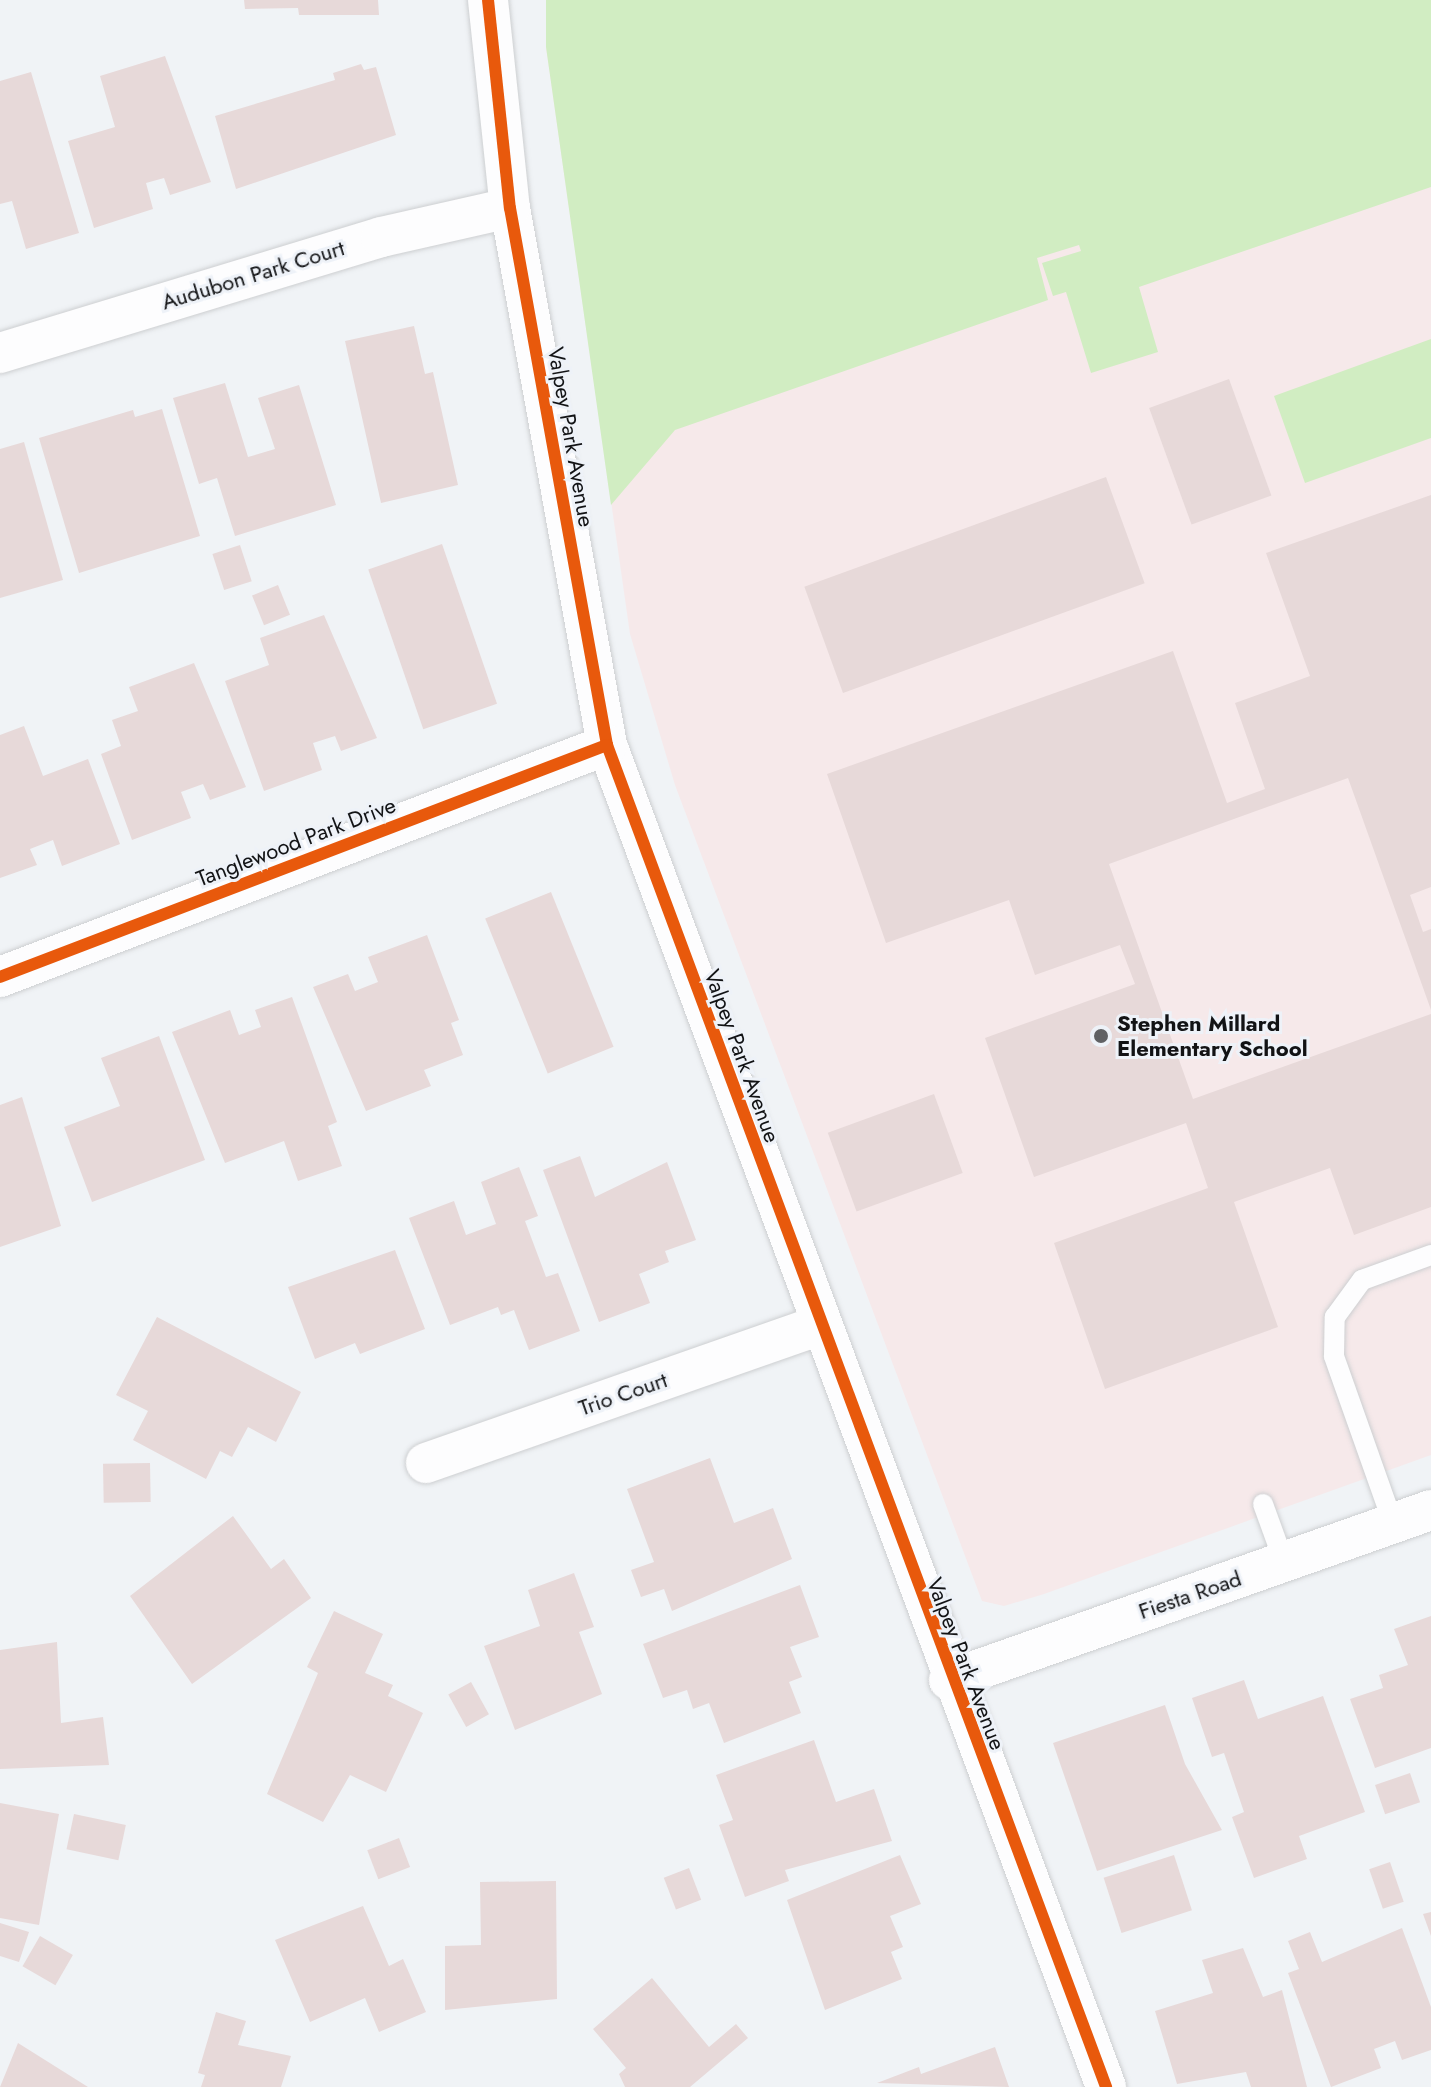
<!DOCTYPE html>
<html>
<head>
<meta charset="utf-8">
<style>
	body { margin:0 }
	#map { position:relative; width:1431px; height:2087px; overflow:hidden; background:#f0f3f6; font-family:Jost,sans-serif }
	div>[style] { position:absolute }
	.education>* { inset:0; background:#f6e9ea }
	.green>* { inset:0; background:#d1edc2 }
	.building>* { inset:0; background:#e7d9d9; transform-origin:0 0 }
	.roads { filter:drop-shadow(0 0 2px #cdcfd1) drop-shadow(0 0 2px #cdcfd1) }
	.lane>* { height:20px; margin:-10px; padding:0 10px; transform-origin:10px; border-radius:10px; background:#fdfdfe }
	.street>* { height:40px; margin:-20px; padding:0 20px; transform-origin:20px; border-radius:20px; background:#fdfdfe }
	.cycleway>* { height:12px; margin:-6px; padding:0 6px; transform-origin:6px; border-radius:6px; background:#e8590c }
	.dots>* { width:22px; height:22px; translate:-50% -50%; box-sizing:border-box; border:4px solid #eef2f8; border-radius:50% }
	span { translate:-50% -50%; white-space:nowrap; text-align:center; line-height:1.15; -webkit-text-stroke:6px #eef2f8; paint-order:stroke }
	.street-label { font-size:22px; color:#121315 }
	.poi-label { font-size:22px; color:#121315; font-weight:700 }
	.left { translate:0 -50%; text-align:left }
</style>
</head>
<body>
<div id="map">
	<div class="education">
		<i style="clip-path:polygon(546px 0,1431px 0,1431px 1455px,1044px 1594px,1004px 1606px,982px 1601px,675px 785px,630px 634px,546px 47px)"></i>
	</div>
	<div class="green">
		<i style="clip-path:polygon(546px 0,1431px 0,1431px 187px,1139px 287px,1158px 352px,1091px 373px,1066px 292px,1053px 296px,1042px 263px,1081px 251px,1079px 245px,1037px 258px,1048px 300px,675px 430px,611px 505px,546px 47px)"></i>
		<i style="clip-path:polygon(1431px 339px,1431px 438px,1305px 483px,1274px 396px)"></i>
	</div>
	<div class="building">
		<i style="clip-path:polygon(244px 0,378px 0,379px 15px,299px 15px,298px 8px,245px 9px)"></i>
		<i style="clip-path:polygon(165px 56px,211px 182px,170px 195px,164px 178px,146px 183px,153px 209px,94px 228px,68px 141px,115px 127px,100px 76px)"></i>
		<i style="clip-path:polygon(361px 64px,364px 70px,376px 67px,396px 135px,236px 189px,215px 116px,335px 80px,333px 73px)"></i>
		<i style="clip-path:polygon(31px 72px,79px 233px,26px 249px,12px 201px,0 204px,0 81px)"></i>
		<i style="clip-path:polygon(414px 326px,425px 374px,433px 372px,458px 485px,381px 503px,345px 341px)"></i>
		<i style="left:1229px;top:379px;width:124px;height:85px;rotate:70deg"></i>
		<i style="clip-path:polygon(225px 383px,248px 457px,275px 449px,258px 398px,299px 385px,336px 505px,235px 536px,217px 478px,199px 484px,173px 398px)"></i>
		<i style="clip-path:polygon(162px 409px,200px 536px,79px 573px,39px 438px,133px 410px,135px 417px)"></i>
		<i style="clip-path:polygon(24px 442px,63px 580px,0 598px,0 449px)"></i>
		<i style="left:1106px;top:477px;width:113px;height:321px;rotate:70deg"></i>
		<i style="clip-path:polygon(1431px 495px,1431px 887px,1410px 895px,1423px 932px,1431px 929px,1431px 1010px,1348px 778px,1109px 864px,1193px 1099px,1431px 1014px,1431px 1207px,1354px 1235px,1330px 1168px,1234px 1202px,1278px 1327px,1105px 1389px,1054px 1243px,1208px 1188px,1186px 1123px,1034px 1177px,985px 1038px,1135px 984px,1120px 945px,1035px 975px,1009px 900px,886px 943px,827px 774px,1173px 651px,1227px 803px,1265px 789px,1235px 703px,1310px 676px,1266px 553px)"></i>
		<i style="left:442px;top:544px;width:169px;height:78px;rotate:71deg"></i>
		<i style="left:240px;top:545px;width:38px;height:29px;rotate:72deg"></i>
		<i style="left:278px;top:585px;width:32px;height:28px;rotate:68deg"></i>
		<i style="clip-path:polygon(324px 615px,377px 738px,341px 751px,335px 736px,313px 743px,322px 770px,264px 791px,225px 681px,269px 665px,260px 638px)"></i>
		<i style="clip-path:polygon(194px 663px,246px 787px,210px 800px,203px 784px,181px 792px,191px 818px,132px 840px,101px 754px,121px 746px,112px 720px,138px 711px,129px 687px)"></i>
		<i style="clip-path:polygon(24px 726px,43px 776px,88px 759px,120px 844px,62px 866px,53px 840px,30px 849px,37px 865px,0 878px,0 735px)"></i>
		<i style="left:551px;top:892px;width:167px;height:71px;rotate:68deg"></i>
		<i style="clip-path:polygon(427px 935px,459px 1020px,451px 1023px,463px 1055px,424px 1070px,431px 1086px,366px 1111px,313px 987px,348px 974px,355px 991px,378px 982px,368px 957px)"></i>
		<i style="clip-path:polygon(292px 997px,337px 1122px,328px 1126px,342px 1166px,298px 1181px,284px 1141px,225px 1163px,172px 1032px,230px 1010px,239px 1035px,261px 1027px,255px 1010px)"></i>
		<i style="clip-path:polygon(159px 1036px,205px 1160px,92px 1202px,64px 1127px,120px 1106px,101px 1058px)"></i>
		<i style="left:934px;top:1094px;width:84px;height:113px;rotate:70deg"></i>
		<i style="clip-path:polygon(22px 1097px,61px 1226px,0 1247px,0 1105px)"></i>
		<i style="clip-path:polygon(580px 1156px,595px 1197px,667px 1162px,696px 1240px,665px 1251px,669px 1262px,639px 1274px,650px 1303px,599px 1322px,543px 1170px)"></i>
		<i style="clip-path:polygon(519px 1167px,538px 1216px,525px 1221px,546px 1277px,558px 1273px,580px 1331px,529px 1350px,514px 1310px,501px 1315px,498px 1307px,450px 1325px,409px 1218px,454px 1201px,466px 1235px,496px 1224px,481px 1182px)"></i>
		<i style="clip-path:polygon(395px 1250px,425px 1329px,360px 1354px,355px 1343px,315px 1359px,288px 1287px)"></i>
		<i style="clip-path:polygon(157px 1317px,301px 1392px,276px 1442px,248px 1427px,232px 1457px,220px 1451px,206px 1479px,133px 1440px,148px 1411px,116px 1395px)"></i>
		<i style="clip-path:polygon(710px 1458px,734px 1523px,773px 1508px,792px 1559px,672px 1611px,664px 1589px,641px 1597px,631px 1570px,654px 1562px,627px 1489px)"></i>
		<i style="left:150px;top:1463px;width:39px;height:47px;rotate:89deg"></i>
		<i style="clip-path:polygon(233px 1516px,271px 1569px,284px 1559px,311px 1598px,192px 1684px,130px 1596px)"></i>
		<i style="clip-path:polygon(574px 1573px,594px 1627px,579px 1632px,602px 1694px,515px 1730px,484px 1646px,540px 1626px,528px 1590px)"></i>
		<i style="clip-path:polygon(800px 1585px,819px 1637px,790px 1647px,802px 1677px,789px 1682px,801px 1713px,724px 1743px,709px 1703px,693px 1709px,687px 1690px,663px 1698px,643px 1644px)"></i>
		<i style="clip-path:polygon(334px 1611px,383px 1634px,365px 1673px,393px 1685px,388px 1696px,423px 1713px,386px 1792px,350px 1775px,323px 1822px,267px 1794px,318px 1673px,307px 1667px)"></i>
		<i style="clip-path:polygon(1431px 1616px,1431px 1748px,1375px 1768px,1350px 1699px,1383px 1688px,1379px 1675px,1408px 1665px,1394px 1629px)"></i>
		<i style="clip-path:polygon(57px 1642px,61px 1723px,103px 1717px,109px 1765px,0 1769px,0 1650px)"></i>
		<i style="clip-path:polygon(1244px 1680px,1258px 1719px,1323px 1696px,1365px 1812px,1299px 1836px,1307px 1859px,1254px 1878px,1232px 1817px,1244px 1812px,1224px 1753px,1212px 1757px,1192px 1698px)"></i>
		<i style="left:471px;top:1682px;width:37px;height:26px;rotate:61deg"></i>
		<i style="clip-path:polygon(1165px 1705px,1185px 1764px,1222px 1830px,1097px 1871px,1053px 1743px)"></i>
		<i style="clip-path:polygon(814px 1740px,836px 1802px,874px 1789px,892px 1841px,785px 1870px,789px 1881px,745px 1897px,719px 1825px,733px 1820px,716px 1775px)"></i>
		<i style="left:1410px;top:1773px;width:31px;height:37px;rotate:71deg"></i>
		<i style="clip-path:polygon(0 1803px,59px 1814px,39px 1925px,0 1918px)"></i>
		<i style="left:74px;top:1814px;width:53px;height:36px;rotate:12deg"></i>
		<i style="left:399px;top:1838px;width:31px;height:34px;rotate:69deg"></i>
		<i style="clip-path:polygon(900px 1855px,921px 1904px,890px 1916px,903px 1947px,891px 1952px,902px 1979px,825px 2010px,787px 1900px)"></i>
		<i style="left:1174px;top:1855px;width:58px;height:74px;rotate:72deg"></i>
		<i style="left:1390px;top:1862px;width:42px;height:22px;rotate:71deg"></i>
		<i style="left:689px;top:1868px;width:34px;height:27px;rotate:69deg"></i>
		<i style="clip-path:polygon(556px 1881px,557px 1999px,445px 2010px,445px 1946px,481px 1945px,480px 1882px)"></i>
		<i style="clip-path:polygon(363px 1906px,389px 1966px,403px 1959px,426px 2012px,379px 2032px,365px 1998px,310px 2022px,275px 1940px)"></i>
		<i style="clip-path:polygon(1431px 1912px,1431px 1936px,1423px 1914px)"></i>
		<i style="clip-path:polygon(0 1923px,29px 1932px,19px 1962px,0 1956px)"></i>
		<i style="clip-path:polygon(1402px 1928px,1431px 2007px,1431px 2050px,1402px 2060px,1395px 2041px,1374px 2049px,1381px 2068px,1331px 2087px,1288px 1973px,1299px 1969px,1288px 1941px,1310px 1932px,1322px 1962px)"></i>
		<i style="left:40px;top:1936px;width:38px;height:35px;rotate:30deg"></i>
		<i style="clip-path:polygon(1243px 1948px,1263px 1997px,1282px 1990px,1307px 2087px,1251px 2087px,1246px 2072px,1177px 2084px,1155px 2011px,1213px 1993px,1202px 1960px)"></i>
		<i style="clip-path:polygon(652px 1978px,709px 2047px,736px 2024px,748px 2038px,690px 2087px,625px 2087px,619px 2074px,626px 2068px,593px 2029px)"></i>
		<i style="clip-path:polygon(216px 2012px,246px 2021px,238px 2045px,291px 2056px,281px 2087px,201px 2087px,205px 2075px,198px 2073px)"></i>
		<i style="clip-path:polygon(18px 2043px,88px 2087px,0 2087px)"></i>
		<i style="clip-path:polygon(995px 2047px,1009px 2087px,877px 2083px,919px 2067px,921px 2074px)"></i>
	</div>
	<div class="roads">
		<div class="lane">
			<i style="left:1263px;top:1504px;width:62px;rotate:70.1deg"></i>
			<i style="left:1393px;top:1523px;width:177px;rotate:-109.5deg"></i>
			<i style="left:1334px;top:1356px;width:39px;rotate:-89deg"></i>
			<i style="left:1335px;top:1317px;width:46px;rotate:-53.9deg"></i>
			<i style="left:1362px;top:1280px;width:73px;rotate:-19.9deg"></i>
		</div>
		<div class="street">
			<i style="left:488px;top:0;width:209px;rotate:84deg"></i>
			<i style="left:510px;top:208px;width:546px;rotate:79.76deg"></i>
			<i style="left:607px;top:745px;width:1432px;rotate:69.6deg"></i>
			<i style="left:0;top:353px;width:398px;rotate:-16.9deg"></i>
			<i style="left:381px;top:237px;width:132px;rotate:-12.7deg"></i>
			<i style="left:0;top:977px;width:650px;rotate:-20.92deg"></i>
			<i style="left:426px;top:1463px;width:417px;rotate:-19.3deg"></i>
			<i style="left:949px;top:1680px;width:511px;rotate:-19.43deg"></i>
		</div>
	</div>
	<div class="cycleway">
		<i style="left:488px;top:0;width:209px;rotate:84deg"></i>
		<i style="left:510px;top:208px;width:546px;rotate:79.76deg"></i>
		<i style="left:607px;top:745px;width:1432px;rotate:69.6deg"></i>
		<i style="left:0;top:977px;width:650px;rotate:-20.92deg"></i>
	</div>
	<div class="dots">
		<i style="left:1101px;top:1036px;background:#606164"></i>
	</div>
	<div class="street-label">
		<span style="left:253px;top:275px;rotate:-17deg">Audubon Park Court</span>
		<span style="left:571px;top:437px;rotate:80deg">Valpey Park Avenue</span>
		<span style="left:296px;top:842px;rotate:-21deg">Tanglewood Park Drive</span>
		<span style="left:742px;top:1056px;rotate:70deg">Valpey Park Avenue</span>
		<span style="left:623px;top:1394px;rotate:-19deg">Trio Court</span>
		<span style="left:1190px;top:1595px;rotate:-19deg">Fiesta Road</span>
		<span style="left:966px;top:1664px;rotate:69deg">Valpey Park Avenue</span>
	</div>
	<div class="poi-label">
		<span class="left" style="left:1117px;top:1036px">Stephen Millard<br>Elementary School</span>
	</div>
</div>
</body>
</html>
